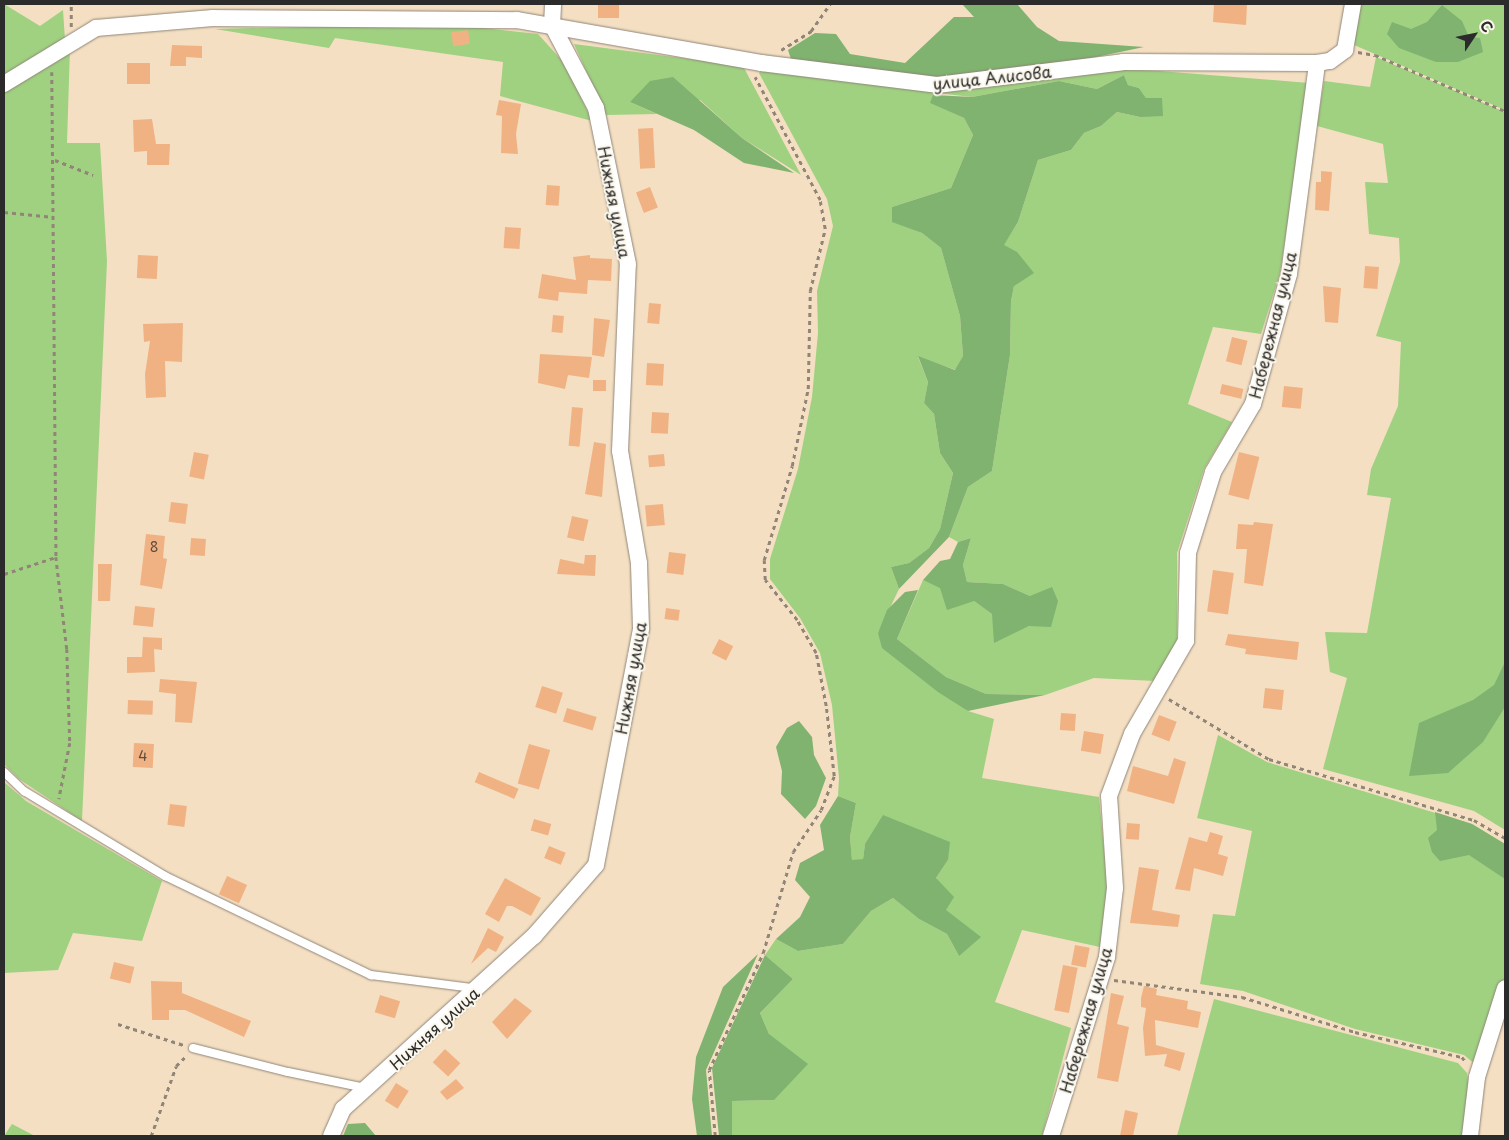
<!DOCTYPE html>
<html>
<head>
<meta charset="utf-8">
<style>
	body { margin:0 }
	#map { position:relative; width:1509px; height:1140px; overflow:hidden; background:#f4dfc3; font-family:"Playpen Sans",sans-serif }
	div>[style] { position:absolute }
	.green>* { inset:0; background:#9fd181 }
	.forest>* { inset:0; background:#7fb36f }
	.building>* { inset:0; background:#f0b283; transform-origin:0 0 }
	.path>* { height:2.5px; margin-top:-1.25px; transform-origin:0; background:repeating-linear-gradient(90deg,#908577 0 4px,transparent 0 8px) }
	.roads { filter:drop-shadow(0 0 1px #908577) drop-shadow(0 0 1px #908577) }
	.lane>* { height:8px; margin:-4px; padding:0 4px; transform-origin:4px; border-radius:4px; background:#fff }
	.street>* { height:16px; margin:-8px; padding:0 8px; transform-origin:8px; border-radius:8px; background:#fff }
	span { translate:-50% -50%; white-space:nowrap; text-align:center; line-height:1.15; -webkit-text-stroke:4px #fbf7ec; paint-order:stroke }
	.number-label { font-size:14px; color:#5c4d41 }
	.number-label span { -webkit-text-stroke-width:0 }
	.street-label { font-size:16px; color:#2b2b2b }
	.frame { position:absolute; inset:0; border:5px solid #2b2b2b; pointer-events:none }
	.north { position:absolute; left:1449px; top:10px; width:50px; height:50px; -webkit-text-stroke:4px #fbf7ec; paint-order:stroke; rotate:56deg; font-size:14px; font-weight:700; line-height:20px; text-align:center; color:#2b2b2b }
	.north::after { content:''; display:block; margin:auto; width:18px; height:22px; background:#2b2b2b; clip-path:polygon(50% 0,100% 100%,50% 72%,0 100%) }
</style>
</head>
<body>
<div id="map">
	<div class="green">
		<i style="clip-path:polygon(4px 4px,40px 26px,63px 10px,65px 40px,4px 75px)"></i>
		<i style="clip-path:polygon(1361px 4px,1505px 4px,1505px 110px,1354px 45px)"></i>
		<i style="clip-path:polygon(447px 24px,538px 34px,566px 65px,592px 121px,500px 96px,503px 62px,335px 38px,329px 48px,215px 29px)"></i>
		<i style="clip-path:polygon(574px 44px,743px 66px,801px 175px,742px 138px,700px 100px,630px 102px,657px 114px,606px 115px)"></i>
		<i style="clip-path:polygon(70px 48px,67px 143px,100px 143px,107px 261px,82px 821px,19px 779px,4px 764px,4px 90px)"></i>
		<i style="clip-path:polygon(1376px 57px,1505px 112px,1505px 830px,1474px 811px,1323px 769px,1347px 678px,1330px 672px,1325px 632px,1367px 633px,1391px 498px,1367px 495px,1371px 469px,1398px 406px,1401px 342px,1376px 336px,1400px 262px,1399px 238px,1369px 234px,1365px 182px,1388px 183px,1383px 144px,1317px 126px,1324px 81px,1370px 87px)"></i>
		<i style="clip-path:polygon(1122px 68px,1309px 83px,1280px 273px,1261px 334px,1213px 327px,1188px 404px,1232px 422px,1204px 469px,1177px 553px,1177px 641px,1155px 681px,1094px 678px,1045px 695px,986px 694px,946px 677px,897px 639px,923px 580px,974px 601px,1016px 631px,1029px 626px,1030px 596px,1003px 584px,967px 582px,963px 565px,971px 538px,958px 542px,949px 537px,968px 487px,992px 471px,1010px 355px,1011px 301px,1014px 286px,1003px 246px,1018px 222px,1038px 160px,1071px 150px,1084px 133px,1101px 126px,1117px 112px,1140px 117px,1162px 98px,1146px 98px,1139px 88px,1128px 85px,1124px 75px,1097px 89px,1059px 81px,972px 97px,937px 93px,931px 103px,964px 118px,973px 135px,951px 188px,892px 207px,892px 221px,922px 233px,941px 248px,960px 316px,963px 356px,956px 370px,918px 357px,928px 382px,924px 403px,934px 414px,940px 453px,953px 473px,940px 529px,929px 548px,909px 563px,891px 567px,899px 589px,878px 633px,968px 711px,994px 719px,982px 778px,1099px 797px,1108px 891px,1100px 947px,1022px 930px,995px 1002px,1071px 1028px,1042px 1136px,732px 1136px,732px 1101px,774px 1100px,769px 1034px,760px 1013px,793px 979px,765px 955px,776px 939px,798px 951px,843px 944px,871px 911px,893px 898px,919px 919px,947px 934px,959px 956px,936px 878px,948px 860px,865px 844px,863px 859px,852px 861px,850px 837px,856px 803px,838px 796px,839px 778px,832px 705px,820px 653px,800px 618px,770px 579px,770px 559px,798px 469px,812px 397px,818px 333px,817px 291px,833px 226px,827px 199px,759px 73px,762px 69px)"></i>
		<i style="clip-path:polygon(1218px 735px,1267px 762px,1472px 824px,1505px 844px,1505px 977px,1476px 1065px,1464px 1055px,1355px 1029px,1243px 991px,1200px 984px,1213px 914px,1235px 916px,1252px 831px,1197px 818px)"></i>
		<i style="clip-path:polygon(4px 782px,26px 801px,162px 881px,142px 941px,73px 933px,58px 970px,4px 973px)"></i>
		<i style="clip-path:polygon(1214px 999px,1458px 1063px,1467px 1073px,1469px 1088px,1464px 1136px,1177px 1136px)"></i>
		<i style="clip-path:polygon(12px 1124px,35px 1136px,4px 1136px)"></i>
	</div>
	<div class="forest">
		<i style="clip-path:polygon(962px 4px,1017px 4px,1037px 27px,1059px 41px,1144px 47px,1048px 67px,933px 82px,791px 59px,788px 50px,815px 33px,836px 34px,850px 54px,905px 63px,954px 17px,974px 17px)"></i>
		<i style="clip-path:polygon(1442px 5px,1462px 21px,1469px 37px,1480px 38px,1483px 52px,1458px 62px,1436px 62px,1399px 48px,1387px 34px,1392px 22px,1411px 29px,1427px 22px)"></i>
		<i style="clip-path:polygon(1124px 75px,1128px 85px,1139px 88px,1146px 98px,1162px 98px,1163px 116px,1140px 117px,1117px 112px,1101px 126px,1084px 133px,1071px 150px,1038px 160px,1018px 222px,1004px 245px,1017px 252px,1034px 273px,1014px 286px,1011px 301px,1010px 355px,992px 471px,968px 487px,949px 537px,899px 589px,891px 567px,909px 563px,929px 548px,940px 529px,953px 473px,940px 453px,934px 414px,924px 403px,928px 382px,918px 356px,955px 370px,963px 356px,960px 316px,941px 248px,922px 233px,892px 222px,892px 207px,951px 188px,973px 135px,964px 118px,930px 103px,933px 95px,972px 97px,1059px 81px,1097px 89px)"></i>
		<i style="clip-path:polygon(673px 77px,742px 138px,794px 173px,744px 163px,694px 130px,630px 102px,650px 81px)"></i>
		<i style="clip-path:polygon(971px 538px,963px 565px,967px 582px,1003px 584px,1030px 596px,1052px 587px,1058px 601px,1051px 627px,1029px 626px,994px 643px,992px 614px,974px 601px,947px 610px,940px 588px,923px 580px,940px 561px,950px 559px,958px 542px)"></i>
		<i style="clip-path:polygon(918px 590px,897px 639px,946px 677px,986px 694px,1045px 695px,968px 711px,938px 692px,882px 648px,878px 633px,887px 610px,905px 592px)"></i>
		<i style="clip-path:polygon(1505px 662px,1505px 707px,1483px 742px,1448px 773px,1409px 776px,1419px 723px,1473px 700px,1494px 685px)"></i>
		<i style="clip-path:polygon(799px 721px,812px 737px,814px 755px,826px 778px,816px 806px,805px 819px,781px 794px,782px 771px,776px 747px,787px 728px)"></i>
		<i style="clip-path:polygon(838px 796px,856px 803px,850px 837px,852px 860px,863px 859px,865px 844px,883px 815px,950px 842px,948px 860px,936px 878px,954px 897px,946px 910px,981px 937px,959px 956px,947px 934px,919px 919px,893px 898px,871px 911px,843px 944px,798px 951px,776px 939px,800px 917px,810px 897px,795px 880px,800px 863px,824px 850px,820px 825px)"></i>
		<i style="clip-path:polygon(1435px 812px,1472px 824px,1505px 844px,1505px 879px,1469px 855px,1440px 861px,1432px 852px,1428px 838px,1437px 830px)"></i>
		<i style="clip-path:polygon(758px 954px,706px 1070px,712px 1136px,697px 1136px,692px 1099px,696px 1057px,723px 987px)"></i>
		<i style="clip-path:polygon(765px 955px,793px 979px,760px 1013px,769px 1034px,808px 1064px,774px 1100px,732px 1101px,732px 1136px,719px 1136px,712px 1068px)"></i>
		<i style="clip-path:polygon(365px 1123px,376px 1136px,343px 1136px,348px 1124px)"></i>
	</div>
	<div class="building">
		<i style="left:598px;top:4px;width:21px;height:14px"></i>
		<i style="clip-path:polygon(1214px 4px,1247px 4px,1246px 25px,1213px 22px)"></i>
		<i style="left:468px;top:30px;width:14px;height:17px;rotate:82deg"></i>
		<i style="clip-path:polygon(172px 45px,202px 46px,202px 58px,186px 57px,186px 66px,170px 66px)"></i>
		<i style="left:150px;top:63px;width:21px;height:23px;rotate:90deg"></i>
		<i style="clip-path:polygon(499px 100px,521px 104px,516px 134px,518px 154px,501px 153px,502px 116px,496px 115px)"></i>
		<i style="clip-path:polygon(152px 119px,156px 144px,170px 144px,169px 165px,147px 165px,147px 151px,134px 152px,133px 120px)"></i>
		<i style="left:653px;top:128px;width:40px;height:15px;rotate:87deg"></i>
		<i style="clip-path:polygon(1321px 171px,1332px 172px,1329px 211px,1315px 210px,1316px 182px,1321px 182px)"></i>
		<i style="left:547px;top:185px;width:13px;height:20px;rotate:4deg"></i>
		<i style="left:650px;top:187px;width:22px;height:15px;rotate:69deg"></i>
		<i style="left:505px;top:227px;width:16px;height:21px;rotate:4deg"></i>
		<i style="left:138px;top:255px;width:20px;height:23px;rotate:3deg"></i>
		<i style="clip-path:polygon(590px 255px,590px 258px,612px 259px,611px 281px,588px 280px,587px 294px,559px 292px,558px 301px,538px 298px,542px 274px,576px 280px,573px 257px)"></i>
		<i style="left:1365px;top:266px;width:14px;height:22px;rotate:4deg"></i>
		<i style="clip-path:polygon(1323px 286px,1341px 288px,1338px 323px,1325px 322px)"></i>
		<i style="left:649px;top:303px;width:12px;height:20px;rotate:5deg"></i>
		<i style="left:553px;top:315px;width:11px;height:17px;rotate:5deg"></i>
		<i style="clip-path:polygon(594px 318px,610px 320px,604px 357px,592px 355px)"></i>
		<i style="clip-path:polygon(183px 323px,182px 362px,165px 361px,166px 397px,146px 398px,145px 374px,150px 341px,144px 342px,143px 324px)"></i>
		<i style="left:1232px;top:337px;width:16px;height:25px;rotate:14deg"></i>
		<i style="clip-path:polygon(540px 354px,592px 357px,589px 378px,568px 375px,565px 389px,538px 383px)"></i>
		<i style="left:647px;top:363px;width:17px;height:22px;rotate:3deg"></i>
		<i style="left:593px;top:380px;width:13px;height:11px"></i>
		<i style="left:1222px;top:384px;width:22px;height:10px;rotate:13deg"></i>
		<i style="left:1284px;top:386px;width:19px;height:21px;rotate:6deg"></i>
		<i style="left:572px;top:407px;width:11px;height:39px;rotate:5deg"></i>
		<i style="left:652px;top:412px;width:17px;height:21px;rotate:3deg"></i>
		<i style="clip-path:polygon(594px 442px,606px 444px,602px 497px,585px 494px)"></i>
		<i style="left:194px;top:452px;width:15px;height:25px;rotate:11deg"></i>
		<i style="left:1239px;top:452px;width:21px;height:44px;rotate:14deg"></i>
		<i style="left:664px;top:454px;width:12px;height:16px;rotate:85deg"></i>
		<i style="left:171px;top:502px;width:17px;height:20px;rotate:7deg"></i>
		<i style="left:663px;top:504px;width:21px;height:18px;rotate:85deg"></i>
		<i style="left:572px;top:516px;width:17px;height:22px;rotate:13deg"></i>
		<i style="clip-path:polygon(1254px 522px,1273px 524px,1263px 586px,1244px 583px,1247px 549px,1236px 549px,1238px 524px,1253px 525px)"></i>
		<i style="clip-path:polygon(146px 534px,165px 536px,163px 558px,167px 559px,162px 589px,140px 585px)"></i>
		<i style="left:191px;top:538px;width:15px;height:17px;rotate:4deg"></i>
		<i style="left:669px;top:552px;width:17px;height:21px;rotate:7deg"></i>
		<i style="clip-path:polygon(585px 555px,596px 555px,595px 576px,557px 574px,560px 559px,584px 564px)"></i>
		<i style="clip-path:polygon(98px 564px,112px 564px,110px 601px,98px 601px)"></i>
		<i style="left:1213px;top:570px;width:21px;height:42px;rotate:8deg"></i>
		<i style="left:135px;top:606px;width:20px;height:19px;rotate:6deg"></i>
		<i style="left:666px;top:608px;width:14px;height:11px;rotate:8deg"></i>
		<i style="clip-path:polygon(1228px 634px,1299px 642px,1297px 660px,1245px 654px,1246px 649px,1225px 645px)"></i>
		<i style="clip-path:polygon(143px 637px,162px 638px,162px 650px,154px 649px,155px 672px,127px 673px,127px 657px,142px 657px)"></i>
		<i style="left:719px;top:639px;width:16px;height:16px;rotate:27deg"></i>
		<i style="clip-path:polygon(160px 679px,197px 682px,192px 723px,175px 722px,176px 694px,159px 692px)"></i>
		<i style="left:542px;top:686px;width:22px;height:22px;rotate:18deg"></i>
		<i style="left:1265px;top:688px;width:19px;height:20px;rotate:6deg"></i>
		<i style="left:128px;top:700px;width:25px;height:14px;rotate:2deg"></i>
		<i style="left:567px;top:708px;width:31px;height:14px;rotate:17deg"></i>
		<i style="left:1061px;top:713px;width:15px;height:17px;rotate:4deg"></i>
		<i style="left:1159px;top:715px;width:19px;height:21px;rotate:21deg"></i>
		<i style="left:1084px;top:731px;width:20px;height:20px;rotate:9deg"></i>
		<i style="left:134px;top:743px;width:20px;height:24px;rotate:3deg"></i>
		<i style="left:529px;top:744px;width:22px;height:41px;rotate:16deg"></i>
		<i style="clip-path:polygon(1174px 758px,1186px 762px,1174px 804px,1127px 791px,1133px 766px,1168px 776px)"></i>
		<i style="left:479px;top:772px;width:43px;height:11px;rotate:23deg"></i>
		<i style="left:170px;top:804px;width:17px;height:21px;rotate:7deg"></i>
		<i style="left:534px;top:819px;width:18px;height:12px;rotate:16deg"></i>
		<i style="left:1127px;top:823px;width:13px;height:16px;rotate:4deg"></i>
		<i style="clip-path:polygon(1210px 832px,1223px 836px,1218px 854px,1228px 857px,1223px 876px,1194px 868px,1190px 891px,1175px 889px,1189px 837px,1207px 842px)"></i>
		<i style="left:549px;top:846px;width:18px;height:13px;rotate:22deg"></i>
		<i style="clip-path:polygon(1139px 867px,1159px 870px,1152px 910px,1180px 915px,1178px 927px,1130px 923px)"></i>
		<i style="left:227px;top:876px;width:22px;height:20px;rotate:24deg"></i>
		<i style="clip-path:polygon(505px 878px,541px 898px,531px 916px,512px 906px,507px 906px,499px 922px,485px 914px)"></i>
		<i style="clip-path:polygon(488px 928px,504px 937px,496px 952px,488px 948px,471px 964px)"></i>
		<i style="left:1075px;top:945px;width:15px;height:20px;rotate:11deg"></i>
		<i style="left:114px;top:962px;width:21px;height:17px;rotate:14deg"></i>
		<i style="left:1063px;top:965px;width:15px;height:46px;rotate:11deg"></i>
		<i style="clip-path:polygon(151px 981px,182px 982px,182px 993px,251px 1021px,244px 1037px,185px 1010px,169px 1010px,169px 1020px,152px 1020px)"></i>
		<i style="clip-path:polygon(1144px 986px,1157px 989px,1156px 995px,1188px 1001px,1187px 1009px,1201px 1012px,1198px 1028px,1155px 1020px,1156px 1045px,1185px 1053px,1180px 1071px,1164px 1066px,1167px 1054px,1145px 1056px,1143px 1028px,1146px 1008px,1141px 1007px,1141px 998px)"></i>
		<i style="clip-path:polygon(1111px 993px,1124px 996px,1117px 1024px,1129px 1027px,1118px 1082px,1097px 1078px)"></i>
		<i style="left:380px;top:995px;width:21px;height:18px;rotate:17deg"></i>
		<i style="clip-path:polygon(515px 998px,532px 1011px,507px 1039px,492px 1022px)"></i>
		<i style="left:445px;top:1049px;width:21px;height:18px;rotate:43deg"></i>
		<i style="clip-path:polygon(456px 1079px,464px 1088px,447px 1100px,440px 1092px)"></i>
		<i style="left:396px;top:1083px;width:15px;height:21px;rotate:32deg"></i>
		<i style="clip-path:polygon(1125px 1110px,1138px 1113px,1133px 1136px,1120px 1136px)"></i>
	</div>
	<div class="path">
		<i style="left:71px;top:27px;width:23px;rotate:-90deg"></i>
		<i style="left:781px;top:50px;width:36px;rotate:-32deg"></i>
		<i style="left:811px;top:31px;width:33px;rotate:-55deg"></i>
		<i style="left:1358px;top:52px;width:17px;rotate:10deg"></i>
		<i style="left:1375px;top:55px;width:142px;rotate:23.3deg"></i>
		<i style="left:52px;top:72px;width:485px;rotate:89.5deg"></i>
		<i style="left:56px;top:557px;width:93px;rotate:83.2deg"></i>
		<i style="left:67px;top:649px;width:94px;rotate:88.2deg"></i>
		<i style="left:70px;top:743px;width:57px;rotate:101.1deg"></i>
		<i style="left:55px;top:160px;width:41px;rotate:21.5deg"></i>
		<i style="left:4px;top:212px;width:50px;rotate:5.7deg"></i>
		<i style="left:4px;top:574px;width:55px;rotate:-18.1deg"></i>
		<i style="left:1169px;top:699px;width:117px;rotate:31deg"></i>
		<i style="left:1269px;top:759px;width:214px;rotate:16.6deg"></i>
		<i style="left:1474px;top:820px;width:36px;rotate:30deg"></i>
		<i style="left:1114px;top:980px;width:129px;rotate:7.6deg"></i>
		<i style="left:1242px;top:997px;width:118px;rotate:17.2deg"></i>
		<i style="left:1355px;top:1032px;width:110px;rotate:13.2deg"></i>
		<i style="left:1462px;top:1057px;width:6px;rotate:51deg"></i>
		<i style="left:118px;top:1024px;width:69px;rotate:17.7deg"></i>
		<i style="left:151px;top:1136px;width:74px;rotate:-70.3deg"></i>
		<i style="left:176px;top:1066px;width:14px;rotate:-45deg"></i>
		<i style="left:715px;top:1136px;width:66px;rotate:-95.2deg"></i>
		<i style="left:709px;top:1070px;width:129px;rotate:-65.2deg"></i>
		<i style="left:763px;top:953px;width:105px;rotate:-73.5deg"></i>
		<i style="left:793px;top:852px;width:50px;rotate:-56.3deg"></i>
		<i style="left:821px;top:810px;width:36px;rotate:-69deg"></i>
		<i style="left:834px;top:776px;width:70px;rotate:-96.5deg"></i>
		<i style="left:826px;top:706px;width:54px;rotate:-100.7deg"></i>
		<i style="left:816px;top:653px;width:38px;rotate:-120deg"></i>
		<i style="left:797px;top:620px;width:51px;rotate:-128.7deg"></i>
		<i style="left:765px;top:580px;width:20px;rotate:-93deg"></i>
		<i style="left:764px;top:560px;width:98px;rotate:-73.4deg"></i>
		<i style="left:792px;top:466px;width:79px;rotate:-78.3deg"></i>
		<i style="left:808px;top:389px;width:98px;rotate:-88.8deg"></i>
		<i style="left:810px;top:291px;width:64px;rotate:-76.4deg"></i>
		<i style="left:825px;top:229px;width:29px;rotate:-100deg"></i>
		<i style="left:820px;top:200px;width:139px;rotate:-117.9deg"></i>
	</div>
	<div class="roads">
		<div class="lane">
			<i style="left:4px;top:772px;width:28px;rotate:44deg"></i>
			<i style="left:24px;top:791px;width:165px;rotate:31.1deg"></i>
			<i style="left:165px;top:876px;width:229px;rotate:25.7deg"></i>
			<i style="left:371px;top:975px;width:103px;rotate:7.3deg"></i>
			<i style="left:193px;top:1048px;width:98px;rotate:14.2deg"></i>
			<i style="left:288px;top:1072px;width:79px;rotate:11.7deg"></i>
		</div>
		<div class="street">
			<i style="left:4px;top:84px;width:108px;rotate:-31.3deg"></i>
			<i style="left:96px;top:28px;width:117px;rotate:-4.9deg"></i>
			<i style="left:213px;top:18px;width:304px;rotate:0.4deg"></i>
			<i style="left:517px;top:20px;width:248px;rotate:10deg"></i>
			<i style="left:761px;top:63px;width:177px;rotate:7.1deg"></i>
			<i style="left:937px;top:85px;width:187px;rotate:-7deg"></i>
			<i style="left:1123px;top:62px;width:194px;rotate:0.3deg"></i>
			<i style="left:331px;top:1136px;width:30px;rotate:-66deg"></i>
			<i style="left:343px;top:1109px;width:258px;rotate:-42.2deg"></i>
			<i style="left:534px;top:936px;width:94px;rotate:-48.9deg"></i>
			<i style="left:596px;top:865px;width:241px;rotate:-79.2deg"></i>
			<i style="left:641px;top:628px;width:65px;rotate:-91.8deg"></i>
			<i style="left:639px;top:563px;width:114px;rotate:-99.6deg"></i>
			<i style="left:620px;top:451px;width:187px;rotate:-87.6deg"></i>
			<i style="left:628px;top:264px;width:159px;rotate:-101.6deg"></i>
			<i style="left:596px;top:108px;width:94px;rotate:-117.9deg"></i>
			<i style="left:552px;top:25px;width:21px;rotate:-87deg"></i>
			<i style="left:1051px;top:1136px;width:188px;rotate:-72.6deg"></i>
			<i style="left:1107px;top:957px;width:69px;rotate:-83.4deg"></i>
			<i style="left:1115px;top:888px;width:92px;rotate:-93.7deg"></i>
			<i style="left:1109px;top:796px;width:66px;rotate:-69.6deg"></i>
			<i style="left:1132px;top:734px;width:108px;rotate:-59.9deg"></i>
			<i style="left:1186px;top:641px;width:88px;rotate:-88.7deg"></i>
			<i style="left:1188px;top:553px;width:85px;rotate:-72.8deg"></i>
			<i style="left:1213px;top:472px;width:79px;rotate:-59.5deg"></i>
			<i style="left:1253px;top:404px;width:135px;rotate:-74.5deg"></i>
			<i style="left:1289px;top:274px;width:213px;rotate:-82.4deg"></i>
			<i style="left:1317px;top:63px;width:13px;rotate:-9deg"></i>
			<i style="left:1330px;top:61px;width:19px;rotate:-36deg"></i>
			<i style="left:1345px;top:50px;width:47px;rotate:-80.1deg"></i>
			<i style="left:1470px;top:1136px;width:59px;rotate:-83.2deg"></i>
			<i style="left:1477px;top:1077px;width:93px;rotate:-72.5deg"></i>
		</div>
	</div>
	<div class="number-label">
		<span style="left:154px;top:547px">8</span>
		<span style="left:143px;top:756px">4</span>
	</div>
	<div class="street-label">
		<span style="left:992px;top:77px;rotate:-6deg">улица Алисова</span>
		<span style="left:615px;top:202px;rotate:79deg">Нижняя улица</span>
		<span style="left:1272px;top:325px;rotate:-76deg">Набережная улица</span>
		<span style="left:630px;top:678px;rotate:-80deg">Нижняя улица</span>
		<span style="left:1085px;top:1020px;rotate:-74deg">Набережная улица</span>
		<span style="left:434px;top:1028px;rotate:-42deg">Нижняя улица</span>
	</div>
	<div class="frame"></div>
	<div class="north">С</div>
</div>
</body>
</html>
